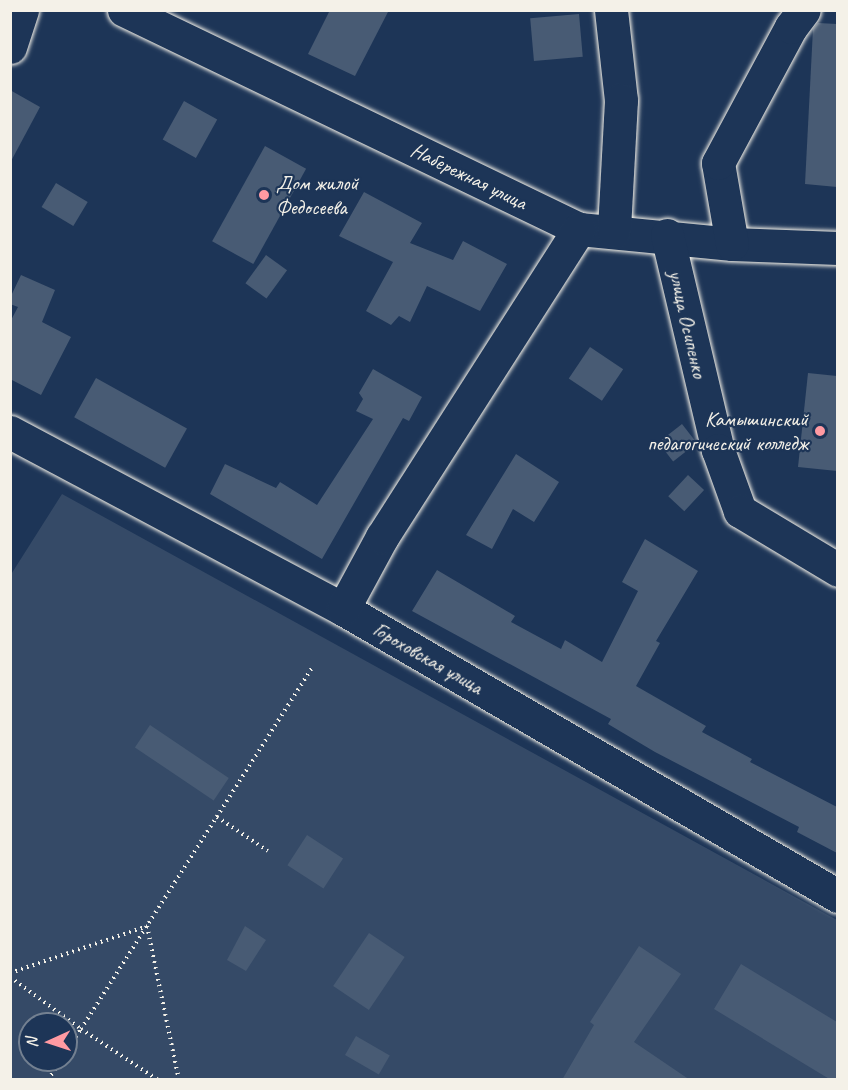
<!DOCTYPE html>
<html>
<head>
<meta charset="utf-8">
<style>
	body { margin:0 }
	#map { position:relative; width:848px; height:1090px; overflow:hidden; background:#1d3557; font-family:Caveat,sans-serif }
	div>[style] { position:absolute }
	.green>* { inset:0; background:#354a67 }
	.building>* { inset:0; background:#485b74; transform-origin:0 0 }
	.path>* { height:4px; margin-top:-2px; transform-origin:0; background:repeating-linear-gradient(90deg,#f4f1e8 0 1.5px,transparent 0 6px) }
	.roads { filter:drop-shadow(0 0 2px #f4f1e8) drop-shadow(0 0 2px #f4f1e8) }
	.minor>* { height:33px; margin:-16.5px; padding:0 16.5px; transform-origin:16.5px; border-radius:16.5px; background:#1d3557 }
	.dots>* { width:16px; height:16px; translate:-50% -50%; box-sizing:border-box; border:3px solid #1d3557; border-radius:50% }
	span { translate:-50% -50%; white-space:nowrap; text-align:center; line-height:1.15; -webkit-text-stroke:4.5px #1d3557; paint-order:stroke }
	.street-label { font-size:21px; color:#f4f1e8 }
	.poi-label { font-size:21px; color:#f4f1e8 }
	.left { translate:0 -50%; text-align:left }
	.right { translate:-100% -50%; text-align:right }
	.frame { position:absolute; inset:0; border:12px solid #f4f1e8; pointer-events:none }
	.north { position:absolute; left:18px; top:1012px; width:60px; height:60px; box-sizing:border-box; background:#1d3557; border:2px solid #738091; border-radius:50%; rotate:267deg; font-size:16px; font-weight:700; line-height:24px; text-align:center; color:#f4f1e8 }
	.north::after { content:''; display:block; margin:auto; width:21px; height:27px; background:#ff9aa2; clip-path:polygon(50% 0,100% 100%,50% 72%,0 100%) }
</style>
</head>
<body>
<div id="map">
	<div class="green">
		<i style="clip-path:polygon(evenodd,62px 494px,837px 920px,837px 1079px,11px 1079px,10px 576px,62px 494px,30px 1024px,66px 1024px,66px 1060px,30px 1060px,30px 1024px)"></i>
	</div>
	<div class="building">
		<i style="clip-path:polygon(330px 10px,389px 10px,355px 76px,308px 54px)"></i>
		<i style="left:579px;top:14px;width:43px;height:49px;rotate:85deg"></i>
		<i style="clip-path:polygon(818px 23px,837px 24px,837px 187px,805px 184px,813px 29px)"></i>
		<i style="clip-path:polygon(10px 90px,40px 107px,10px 163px)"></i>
		<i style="left:184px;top:101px;width:38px;height:44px;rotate:29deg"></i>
		<i style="left:265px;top:146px;width:47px;height:109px;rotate:29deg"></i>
		<i style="left:56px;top:183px;width:37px;height:28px;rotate:31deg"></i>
		<i style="clip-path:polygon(364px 192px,422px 223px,410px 243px,453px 260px,463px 241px,507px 264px,480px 311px,427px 286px,410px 322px,399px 316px,391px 325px,366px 311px,393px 262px,339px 236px)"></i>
		<i style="left:266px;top:255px;width:26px;height:35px;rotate:36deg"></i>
		<i style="clip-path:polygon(21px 275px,55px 290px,42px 322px,71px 337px,41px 395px,10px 379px,10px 322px,18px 307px,10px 304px,10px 298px)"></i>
		<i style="left:590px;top:347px;width:40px;height:38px;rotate:34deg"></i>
		<i style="clip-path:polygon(373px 369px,422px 397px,409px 421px,403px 418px,322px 559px,210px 494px,225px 464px,276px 488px,280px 482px,317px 505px,373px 419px,356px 411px,363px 399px,359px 393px)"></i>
		<i style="clip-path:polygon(808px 373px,837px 376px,837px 471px,798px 467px)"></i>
		<i style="left:96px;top:378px;width:104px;height:45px;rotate:29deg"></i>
		<i style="left:682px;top:424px;width:24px;height:30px;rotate:52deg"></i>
		<i style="clip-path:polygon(516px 454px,559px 482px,534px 522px,513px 509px,492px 549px,466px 535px)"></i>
		<i style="left:688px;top:475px;width:22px;height:29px;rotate:43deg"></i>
		<i style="clip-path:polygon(645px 539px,698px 571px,656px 641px,660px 643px,636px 686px,706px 726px,702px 732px,752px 759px,750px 762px,837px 807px,837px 853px,797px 832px,799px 827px,655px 752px,608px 724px,611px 719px,412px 611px,437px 570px,515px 616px,511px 622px,561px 649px,565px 640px,602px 662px,638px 591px,622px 582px)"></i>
		<i style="left:150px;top:725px;width:95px;height:27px;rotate:34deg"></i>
		<i style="left:307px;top:835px;width:43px;height:36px;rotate:33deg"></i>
		<i style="clip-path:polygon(245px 926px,266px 940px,246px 971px,227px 960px)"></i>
		<i style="left:369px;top:933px;width:43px;height:64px;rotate:34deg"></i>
		<i style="clip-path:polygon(639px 946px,681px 974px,634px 1042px,690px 1080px,562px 1080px,594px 1025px,590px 1022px)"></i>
		<i style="clip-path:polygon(741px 964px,837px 1022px,837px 1080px,831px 1080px,714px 1009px)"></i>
		<i style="left:356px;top:1036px;width:39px;height:22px;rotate:30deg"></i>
	</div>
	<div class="path">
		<i style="left:217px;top:817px;width:61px;rotate:33.7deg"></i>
		<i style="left:10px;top:973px;width:145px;rotate:-18.9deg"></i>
		<i style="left:147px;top:926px;width:157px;rotate:78.3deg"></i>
		<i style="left:10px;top:977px;width:88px;rotate:36.2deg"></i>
		<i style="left:81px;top:1029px;width:429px;rotate:-57.4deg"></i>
		<i style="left:66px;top:1052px;width:27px;rotate:-57deg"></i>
		<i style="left:81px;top:1029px;width:92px;rotate:33.5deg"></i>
		<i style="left:48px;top:1080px;width:24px;rotate:-57deg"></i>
	</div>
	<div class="roads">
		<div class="minor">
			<i style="left:124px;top:10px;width:505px;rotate:25.7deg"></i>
			<i style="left:579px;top:229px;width:154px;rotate:5.6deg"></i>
			<i style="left:732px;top:244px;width:106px;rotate:2.2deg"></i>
			<i style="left:611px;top:10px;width:91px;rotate:83.7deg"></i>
			<i style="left:621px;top:100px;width:131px;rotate:93.1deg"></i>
			<i style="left:10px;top:47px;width:39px;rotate:-72deg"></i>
			<i style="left:667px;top:235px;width:221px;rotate:76.7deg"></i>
			<i style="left:718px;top:450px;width:65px;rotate:70.2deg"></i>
			<i style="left:740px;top:511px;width:114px;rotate:31deg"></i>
			<i style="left:732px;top:244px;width:82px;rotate:-99.8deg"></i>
			<i style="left:718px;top:163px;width:154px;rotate:-61.8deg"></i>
			<i style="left:791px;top:27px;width:21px;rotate:-53deg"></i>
			<i style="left:10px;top:432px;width:377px;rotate:28deg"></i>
			<i style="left:343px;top:609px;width:572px;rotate:30.11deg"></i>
			<i style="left:343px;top:609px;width:82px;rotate:-61.6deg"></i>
			<i style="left:382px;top:537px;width:366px;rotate:-57.4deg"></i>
		</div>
	</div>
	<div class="dots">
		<i style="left:264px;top:195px;background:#ff9aa2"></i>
		<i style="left:820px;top:431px;background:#ff9aa2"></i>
	</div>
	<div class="street-label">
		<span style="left:469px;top:176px;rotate:26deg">Набережная улица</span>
		<span style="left:688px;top:324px;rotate:77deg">улица Осипенко</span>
		<span style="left:428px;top:658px;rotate:30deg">Гороховская улица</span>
	</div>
	<div class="poi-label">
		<span class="left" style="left:276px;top:195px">Дом жилой<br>Федосеева</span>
		<span class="right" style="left:808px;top:431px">Камышинский<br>педагогический колледж</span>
	</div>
	<div class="frame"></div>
	<div class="north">N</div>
</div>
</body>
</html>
